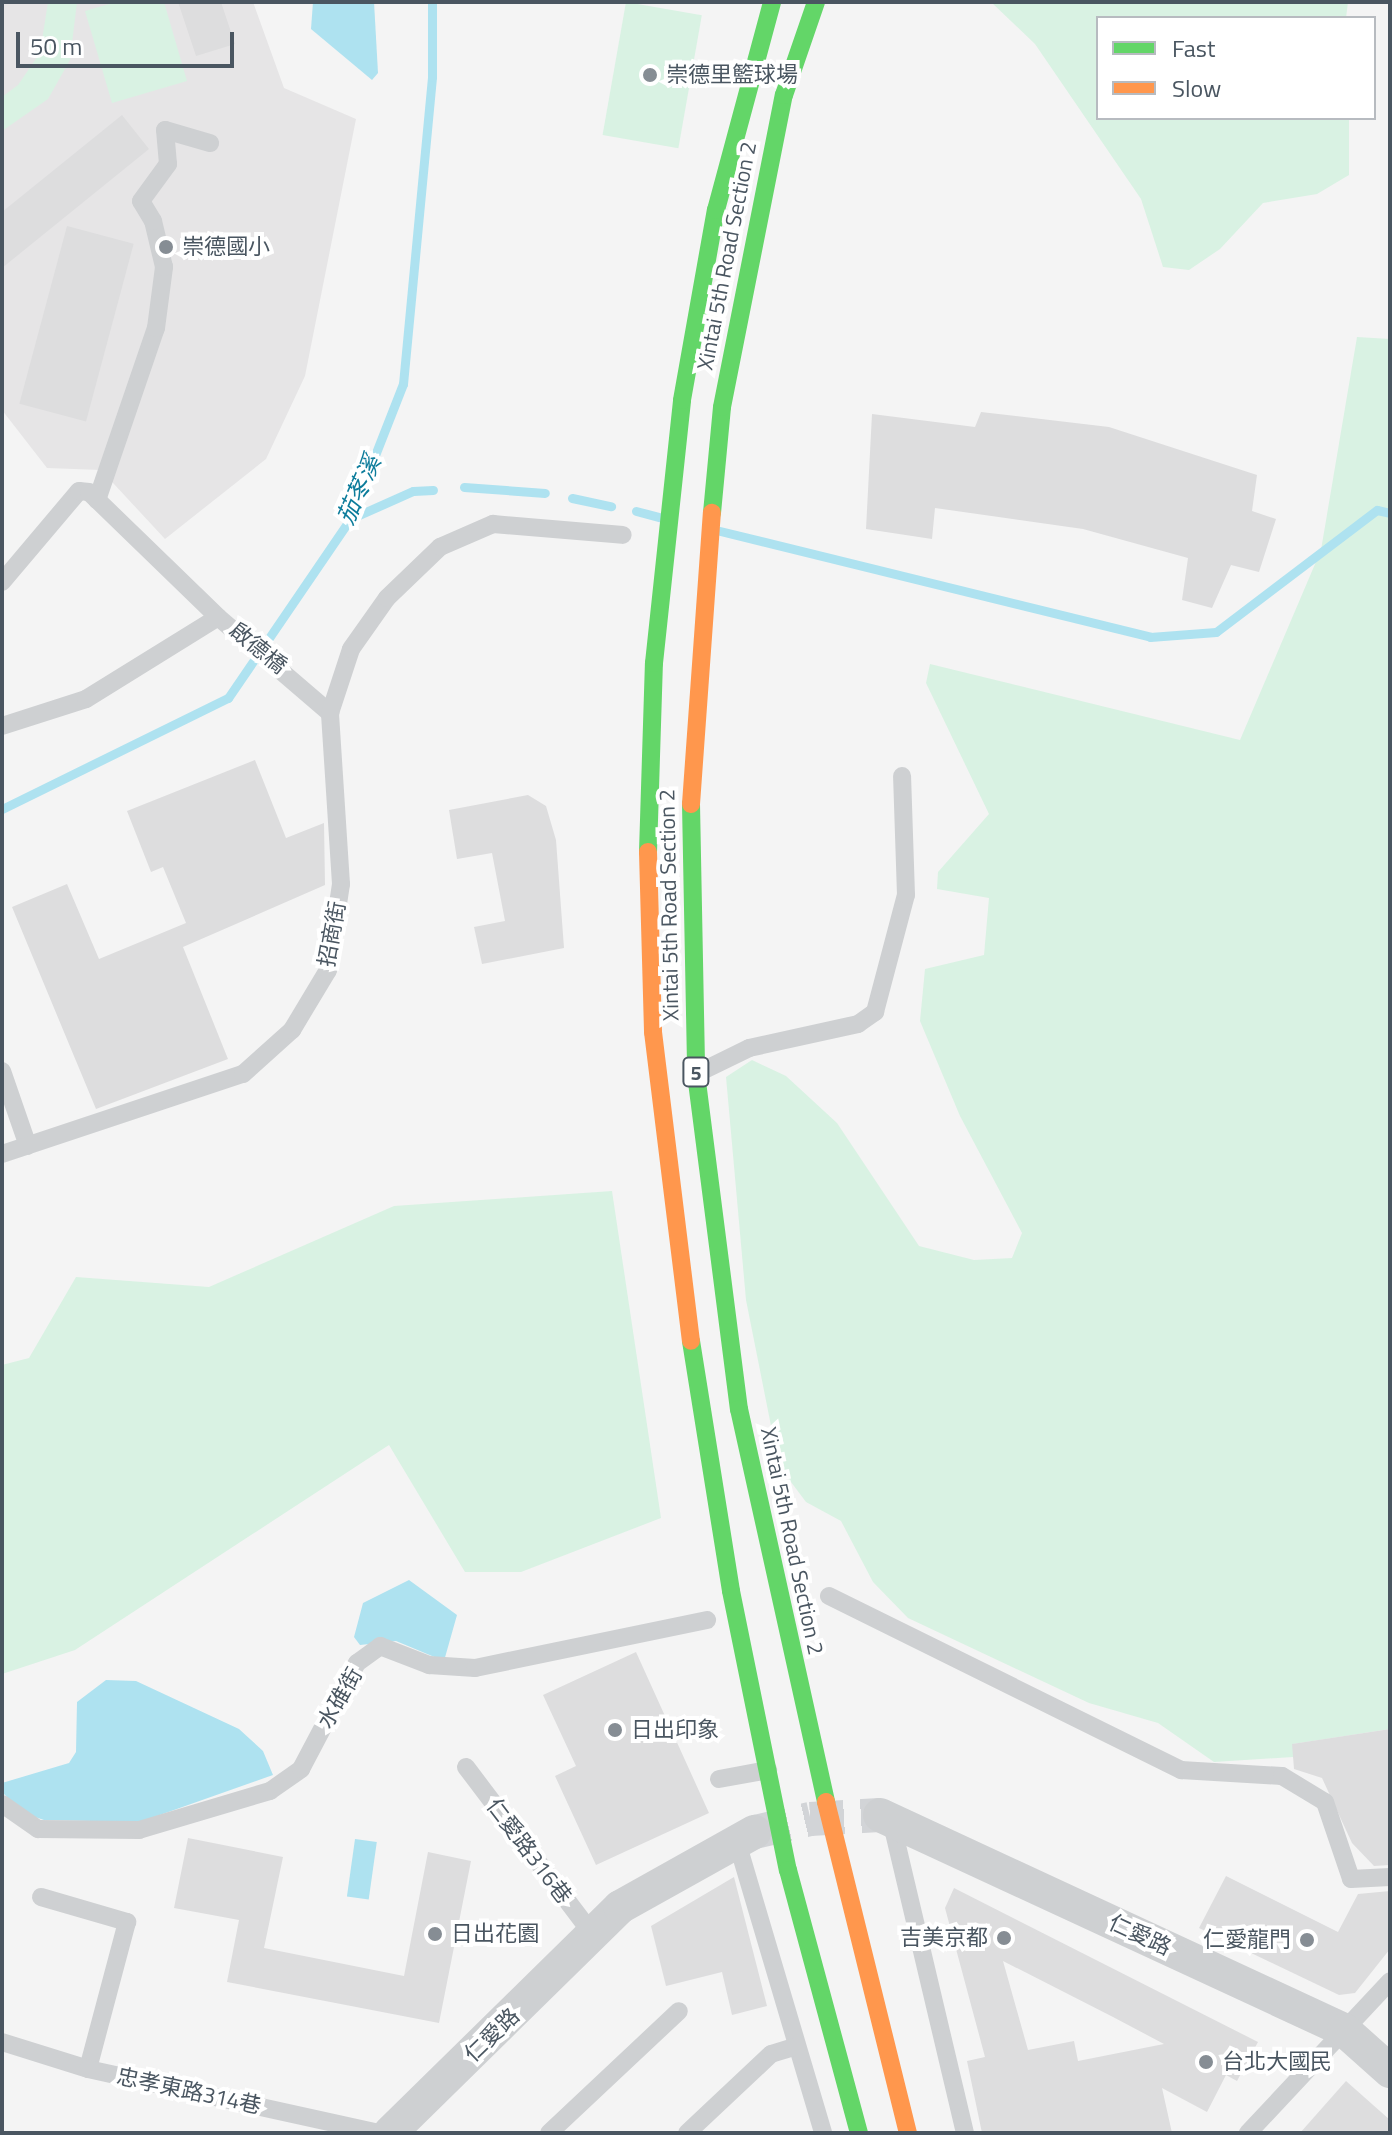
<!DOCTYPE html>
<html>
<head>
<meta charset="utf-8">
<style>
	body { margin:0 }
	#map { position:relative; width:1392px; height:2135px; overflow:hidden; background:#f4f4f4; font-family:"Titillium Web","Noto Sans TC",sans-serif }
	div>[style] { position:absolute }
	.education>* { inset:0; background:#e6e5e6 }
	.green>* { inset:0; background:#d9f2e3; transform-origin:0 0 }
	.water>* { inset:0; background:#aee2f0; transform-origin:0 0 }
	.stream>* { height:9px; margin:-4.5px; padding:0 4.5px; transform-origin:4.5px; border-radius:4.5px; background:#aee2f0 }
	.building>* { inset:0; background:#ddddde; transform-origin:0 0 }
	.street-tunnel>* { height:34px; margin-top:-17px; transform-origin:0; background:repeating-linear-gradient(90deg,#d2d4d7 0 34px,transparent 0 51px) }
	.lane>* { height:18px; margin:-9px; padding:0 9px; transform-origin:9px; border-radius:9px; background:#ced0d2 }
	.street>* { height:34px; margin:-17px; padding:0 17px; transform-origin:17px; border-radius:17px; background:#ced0d2 }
	.fast-bridge>* { height:18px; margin:-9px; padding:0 9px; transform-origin:9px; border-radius:9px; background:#63d668 }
	.slow-bridge>* { height:18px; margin:-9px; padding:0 9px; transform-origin:9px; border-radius:9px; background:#ff974d }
	.dots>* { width:22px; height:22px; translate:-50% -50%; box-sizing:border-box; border:4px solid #fff; border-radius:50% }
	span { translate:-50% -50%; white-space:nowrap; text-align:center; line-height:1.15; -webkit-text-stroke:8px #fff; paint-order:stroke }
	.shield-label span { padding:2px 6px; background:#fff; border:2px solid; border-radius:6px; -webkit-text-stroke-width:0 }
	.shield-label { font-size:20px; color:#4a5661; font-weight:700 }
	.poi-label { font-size:22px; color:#4a5661 }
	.left { translate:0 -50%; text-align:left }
	.right { translate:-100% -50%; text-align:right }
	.street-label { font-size:22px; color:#4a5661 }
	.water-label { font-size:24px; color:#0c7c9b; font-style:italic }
	.frame { position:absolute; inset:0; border:4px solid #4a5661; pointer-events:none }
	.legend { position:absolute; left:1096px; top:16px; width:280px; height:104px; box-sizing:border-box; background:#fff; border:2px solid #b7bbc0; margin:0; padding:10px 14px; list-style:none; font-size:24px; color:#4a5661 }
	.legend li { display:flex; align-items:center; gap:16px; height:40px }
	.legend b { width:40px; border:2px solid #b7bbc0 }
	.scale { position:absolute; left:16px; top:32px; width:218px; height:36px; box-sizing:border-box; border:4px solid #4a5661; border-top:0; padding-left:10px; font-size:24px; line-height:28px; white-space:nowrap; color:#4a5661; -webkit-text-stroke:6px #fff; paint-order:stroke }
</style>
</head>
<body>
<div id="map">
	<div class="education">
		<i style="clip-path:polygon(2px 2px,253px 2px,284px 88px,356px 119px,305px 376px,266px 459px,165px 539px,101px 470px,47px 468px,2px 410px)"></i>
	</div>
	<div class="green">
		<i style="clip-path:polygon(48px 2px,77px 2px,70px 60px,48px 99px,2px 131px,2px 97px,18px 85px,40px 53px)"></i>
		<i style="clip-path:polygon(116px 2px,164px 2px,187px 81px,112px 103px,85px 11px)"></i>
		<i style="left:626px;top:2px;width:77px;height:135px;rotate:10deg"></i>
		<i style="clip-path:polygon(991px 2px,1348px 2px,1346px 18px,1098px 18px,1098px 118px,1349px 118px,1349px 175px,1317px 194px,1263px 203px,1220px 249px,1189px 270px,1163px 267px,1141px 199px,1035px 44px)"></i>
		<i style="clip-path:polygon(1357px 337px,1390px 339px,1390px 1729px,1293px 1744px,1293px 1757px,1214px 1762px,1158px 1723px,1089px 1703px,908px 1618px,873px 1582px,841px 1521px,806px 1502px,779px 1466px,746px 1300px,726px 1077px,752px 1060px,786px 1076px,837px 1123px,919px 1246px,974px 1260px,1012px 1258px,1022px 1233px,960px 1116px,920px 1021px,925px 969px,984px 955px,989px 898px,937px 889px,938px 872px,989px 814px,926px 683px,930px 664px,1240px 740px,1321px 550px)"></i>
		<i style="clip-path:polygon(612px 1191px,661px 1518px,521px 1572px,465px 1572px,389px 1445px,75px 1650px,2px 1674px,2px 1365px,29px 1358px,76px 1277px,209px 1287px,394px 1206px)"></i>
	</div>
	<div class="water">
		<i style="clip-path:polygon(313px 2px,374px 2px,378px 73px,372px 80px,311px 29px)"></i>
		<i style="clip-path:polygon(409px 1580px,457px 1615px,444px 1661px,396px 1641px,360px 1645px,354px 1637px,363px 1603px)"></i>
		<i style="clip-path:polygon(106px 1680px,136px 1681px,239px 1729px,263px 1751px,273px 1775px,140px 1822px,44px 1820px,23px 1813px,2px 1792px,2px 1783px,69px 1763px,76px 1752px,77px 1702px)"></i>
		<i style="left:355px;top:1839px;width:22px;height:58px;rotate:8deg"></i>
	</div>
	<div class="stream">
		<i style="left:464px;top:487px;width:81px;rotate:4.2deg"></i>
		<i style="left:572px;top:498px;width:40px;rotate:12deg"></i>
		<i style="left:636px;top:511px;width:24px;rotate:15deg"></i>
		<i style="left:350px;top:519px;width:69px;rotate:-24deg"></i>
		<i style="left:413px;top:491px;width:20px;rotate:-3deg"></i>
		<i style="left:720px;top:531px;width:443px;rotate:13.8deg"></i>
		<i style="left:1150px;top:637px;width:66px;rotate:-4.3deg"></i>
		<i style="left:1216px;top:632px;width:202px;rotate:-37.2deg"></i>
		<i style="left:1377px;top:510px;width:13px;rotate:13deg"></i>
		<i style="left:2px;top:809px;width:252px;rotate:-26.2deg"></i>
		<i style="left:228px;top:698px;width:217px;rotate:-55.7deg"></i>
		<i style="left:350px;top:519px;width:145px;rotate:-68.6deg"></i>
		<i style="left:403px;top:384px;width:308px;rotate:-84.6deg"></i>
		<i style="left:432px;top:77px;width:75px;rotate:-90deg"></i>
	</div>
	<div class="building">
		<i style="clip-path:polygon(178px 2px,221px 2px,235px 44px,196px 56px)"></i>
		<i style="clip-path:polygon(122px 115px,149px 149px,2px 268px,2px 212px)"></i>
		<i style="left:67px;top:226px;width:69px;height:184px;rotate:15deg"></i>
		<i style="clip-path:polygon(981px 412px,1109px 427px,1257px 475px,1252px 511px,1276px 519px,1259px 572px,1231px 565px,1212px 608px,1182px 600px,1188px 558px,1083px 529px,935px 508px,932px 539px,866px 529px,872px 414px,975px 427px)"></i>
		<i style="clip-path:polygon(255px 760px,286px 838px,324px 823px,325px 885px,183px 947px,228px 1059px,96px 1109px,12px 907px,67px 884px,99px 959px,186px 923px,163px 867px,151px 872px,127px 811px)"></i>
		<i style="clip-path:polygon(528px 795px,546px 806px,556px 840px,564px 948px,482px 964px,474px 927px,505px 921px,492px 853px,457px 859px,449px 810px)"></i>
		<i style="clip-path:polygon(636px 1652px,709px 1813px,596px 1865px,555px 1776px,576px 1766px,543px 1695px)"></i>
		<i style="clip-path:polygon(1390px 1729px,1390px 1865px,1374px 1866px,1352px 1843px,1322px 1778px,1294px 1769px,1292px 1744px)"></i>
		<i style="clip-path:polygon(188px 1838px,283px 1857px,264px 1948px,404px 1976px,428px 1852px,471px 1861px,439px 2023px,227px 1982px,239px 1920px,174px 1908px)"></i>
		<i style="clip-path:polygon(1226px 1876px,1338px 1932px,1358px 1894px,1390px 1891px,1390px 1949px,1355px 1993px,1339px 1995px,1199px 1928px)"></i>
		<i style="clip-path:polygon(734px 1877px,767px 2006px,732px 2015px,722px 1972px,666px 1986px,651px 1926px)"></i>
		<i style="clip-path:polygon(evenodd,954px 1888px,1258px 2042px,1237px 2081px,1226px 2075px,1207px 2112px,1162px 2088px,1172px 2133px,982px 2133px,967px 2061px,985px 2057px,945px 1908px,954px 1888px,1003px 1961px,1113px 2017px,1164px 2044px,1078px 2061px,1074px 2041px,1028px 2050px,1003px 1961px)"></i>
		<i style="clip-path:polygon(1346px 2081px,1390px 2120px,1390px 2133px,1300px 2133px)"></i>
	</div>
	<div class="street-tunnel">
		<i style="left:755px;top:1832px;width:57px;rotate:-13.3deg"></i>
		<i style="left:810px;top:1819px;width:70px;rotate:-3.3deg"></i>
	</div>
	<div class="lane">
		<i style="left:97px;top:500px;width:182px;rotate:-71.1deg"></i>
		<i style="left:156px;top:328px;width:62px;rotate:-82.5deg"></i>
		<i style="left:164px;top:267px;width:47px;rotate:-103.4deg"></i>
		<i style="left:153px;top:221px;width:23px;rotate:-121deg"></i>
		<i style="left:141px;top:201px;width:46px;rotate:-53.9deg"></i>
		<i style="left:168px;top:164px;width:34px;rotate:-95deg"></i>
		<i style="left:165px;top:130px;width:47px;rotate:16.1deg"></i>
		<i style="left:2px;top:582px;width:119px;rotate:-49.8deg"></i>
		<i style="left:79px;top:491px;width:10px;rotate:6deg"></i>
		<i style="left:89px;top:492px;width:180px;rotate:44.1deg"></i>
		<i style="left:218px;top:617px;width:148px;rotate:40.6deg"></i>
		<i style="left:2px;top:726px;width:88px;rotate:-17.8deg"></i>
		<i style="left:86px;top:699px;width:155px;rotate:-31.8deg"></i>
		<i style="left:2px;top:1071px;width:79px;rotate:70.9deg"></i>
		<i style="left:696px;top:1074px;width:59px;rotate:-26.1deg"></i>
		<i style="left:749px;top:1048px;width:112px;rotate:-12.4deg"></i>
		<i style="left:858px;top:1024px;width:21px;rotate:-35deg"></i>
		<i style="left:875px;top:1012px;width:121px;rotate:-75.2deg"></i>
		<i style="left:906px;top:895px;width:119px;rotate:-91.9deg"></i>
		<i style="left:2px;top:1154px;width:254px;rotate:-18.4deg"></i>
		<i style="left:243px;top:1074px;width:66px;rotate:-41.9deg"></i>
		<i style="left:292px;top:1030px;width:70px;rotate:-59deg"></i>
		<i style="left:328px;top:970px;width:87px;rotate:-81.4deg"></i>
		<i style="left:341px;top:884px;width:171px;rotate:-93.7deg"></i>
		<i style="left:330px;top:713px;width:67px;rotate:-71.8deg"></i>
		<i style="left:351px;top:649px;width:62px;rotate:-54.8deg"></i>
		<i style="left:387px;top:598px;width:74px;rotate:-43.9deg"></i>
		<i style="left:440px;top:547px;width:58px;rotate:-23.5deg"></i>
		<i style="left:493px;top:524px;width:130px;rotate:4.8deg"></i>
		<i style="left:829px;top:1596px;width:393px;rotate:26.3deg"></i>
		<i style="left:1181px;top:1770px;width:101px;rotate:3.4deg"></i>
		<i style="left:1282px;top:1776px;width:50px;rotate:31.2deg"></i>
		<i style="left:1325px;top:1802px;width:81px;rotate:71.3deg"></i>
		<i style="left:1351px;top:1879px;width:39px;rotate:-3deg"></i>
		<i style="left:466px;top:1767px;width:211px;rotate:52.9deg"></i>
		<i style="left:719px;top:1779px;width:50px;rotate:-10.4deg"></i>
		<i style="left:2px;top:1804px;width:44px;rotate:34.8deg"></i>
		<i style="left:38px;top:1829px;width:101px;rotate:0.6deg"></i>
		<i style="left:139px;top:1830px;width:137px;rotate:-16.6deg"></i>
		<i style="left:270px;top:1791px;width:38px;rotate:-35deg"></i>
		<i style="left:301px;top:1769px;width:120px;rotate:-62.2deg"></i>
		<i style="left:357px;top:1663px;width:29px;rotate:-36deg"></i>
		<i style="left:380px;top:1646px;width:53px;rotate:21.2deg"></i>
		<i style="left:429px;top:1665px;width:46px;rotate:3.7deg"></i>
		<i style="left:475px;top:1668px;width:237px;rotate:-11.7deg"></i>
		<i style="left:891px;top:1820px;width:322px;rotate:76.7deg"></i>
		<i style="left:737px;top:1842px;width:303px;rotate:73.5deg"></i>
		<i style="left:41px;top:1897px;width:90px;rotate:16.2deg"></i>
		<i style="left:127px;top:1922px;width:152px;rotate:104.9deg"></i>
		<i style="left:2px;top:2042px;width:90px;rotate:17.4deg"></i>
		<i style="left:88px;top:2069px;width:297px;rotate:12.4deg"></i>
		<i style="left:549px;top:2133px;width:178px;rotate:-43.2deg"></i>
		<i style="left:687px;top:2133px;width:115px;rotate:-43.2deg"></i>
		<i style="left:771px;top:2054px;width:27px;rotate:-17deg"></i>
		<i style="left:1248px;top:2133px;width:208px;rotate:-46.9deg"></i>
	</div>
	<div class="street">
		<i style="left:880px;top:1815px;width:511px;rotate:24.86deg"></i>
		<i style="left:1344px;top:2030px;width:62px;rotate:41.7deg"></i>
		<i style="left:390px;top:2133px;width:322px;rotate:-44.5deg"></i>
		<i style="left:620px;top:1907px;width:154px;rotate:-29.2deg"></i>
	</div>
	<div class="fast-bridge">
		<i style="left:712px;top:513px;width:106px;rotate:-84.6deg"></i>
		<i style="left:722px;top:407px;width:318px;rotate:-78.8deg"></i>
		<i style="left:784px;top:95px;width:98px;rotate:-71deg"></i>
		<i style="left:691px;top:804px;width:270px;rotate:88.9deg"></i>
		<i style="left:696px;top:1074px;width:338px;rotate:82.7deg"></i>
		<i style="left:739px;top:1409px;width:403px;rotate:77.5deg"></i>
		<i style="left:648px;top:852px;width:189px;rotate:-88.2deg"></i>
		<i style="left:654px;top:663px;width:264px;rotate:-83.9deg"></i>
		<i style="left:682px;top:400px;width:193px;rotate:-79.9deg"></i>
		<i style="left:716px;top:210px;width:215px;rotate:-74.9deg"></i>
		<i style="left:691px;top:1341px;width:253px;rotate:80.9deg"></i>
		<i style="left:731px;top:1591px;width:285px;rotate:78.5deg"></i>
		<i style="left:788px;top:1870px;width:272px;rotate:74.9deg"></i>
	</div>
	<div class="slow-bridge">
		<i style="left:691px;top:804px;width:292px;rotate:-85.9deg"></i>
		<i style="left:648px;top:852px;width:180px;rotate:88.4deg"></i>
		<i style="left:653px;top:1032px;width:311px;rotate:83deg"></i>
		<i style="left:826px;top:1802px;width:341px;rotate:76.1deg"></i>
	</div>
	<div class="dots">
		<i style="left:650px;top:75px;background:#868d94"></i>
		<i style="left:166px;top:247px;background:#868d94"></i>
		<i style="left:615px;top:1730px;background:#868d94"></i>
		<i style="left:435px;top:1934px;background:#868d94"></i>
		<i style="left:1004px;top:1938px;background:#868d94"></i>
		<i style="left:1307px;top:1940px;background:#868d94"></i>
		<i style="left:1206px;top:2062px;background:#868d94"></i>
	</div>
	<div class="shield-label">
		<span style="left:696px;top:1072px">5</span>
	</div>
	<div class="poi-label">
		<span class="left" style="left:666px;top:75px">崇德里籃球場</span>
		<span class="left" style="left:182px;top:247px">崇德國小</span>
		<span class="left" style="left:631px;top:1730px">日出印象</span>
		<span class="left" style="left:451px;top:1934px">日出花園</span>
		<span class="right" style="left:988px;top:1938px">吉美京都</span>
		<span class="right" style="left:1291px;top:1940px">仁愛龍門</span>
		<span class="left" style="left:1222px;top:2062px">台北大國民</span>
	</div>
	<div class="street-label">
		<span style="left:727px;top:256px;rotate:-79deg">Xintai 5th Road Section 2</span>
		<span style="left:258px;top:648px;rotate:39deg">啟德橋</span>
		<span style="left:669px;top:905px;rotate:-91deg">Xintai 5th Road Section 2</span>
		<span style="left:332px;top:934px;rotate:-80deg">招商街</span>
		<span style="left:792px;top:1541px;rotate:78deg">Xintai 5th Road Section 2</span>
		<span style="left:340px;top:1698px;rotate:-60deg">水碓街</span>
		<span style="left:529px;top:1851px;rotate:53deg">仁愛路316巷</span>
		<span style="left:1140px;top:1935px;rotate:25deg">仁愛路</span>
		<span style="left:492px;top:2035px;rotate:-44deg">仁愛路</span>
		<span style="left:189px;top:2091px;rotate:12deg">忠孝東路314巷</span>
	</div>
	<div class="water-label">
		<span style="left:359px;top:490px;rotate:-66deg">茄苳溪</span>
	</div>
	<div class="frame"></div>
	<ul class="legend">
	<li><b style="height:10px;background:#63d668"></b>Fast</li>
	<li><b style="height:10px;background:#ff974d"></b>Slow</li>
	</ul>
	<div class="scale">50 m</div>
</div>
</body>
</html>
